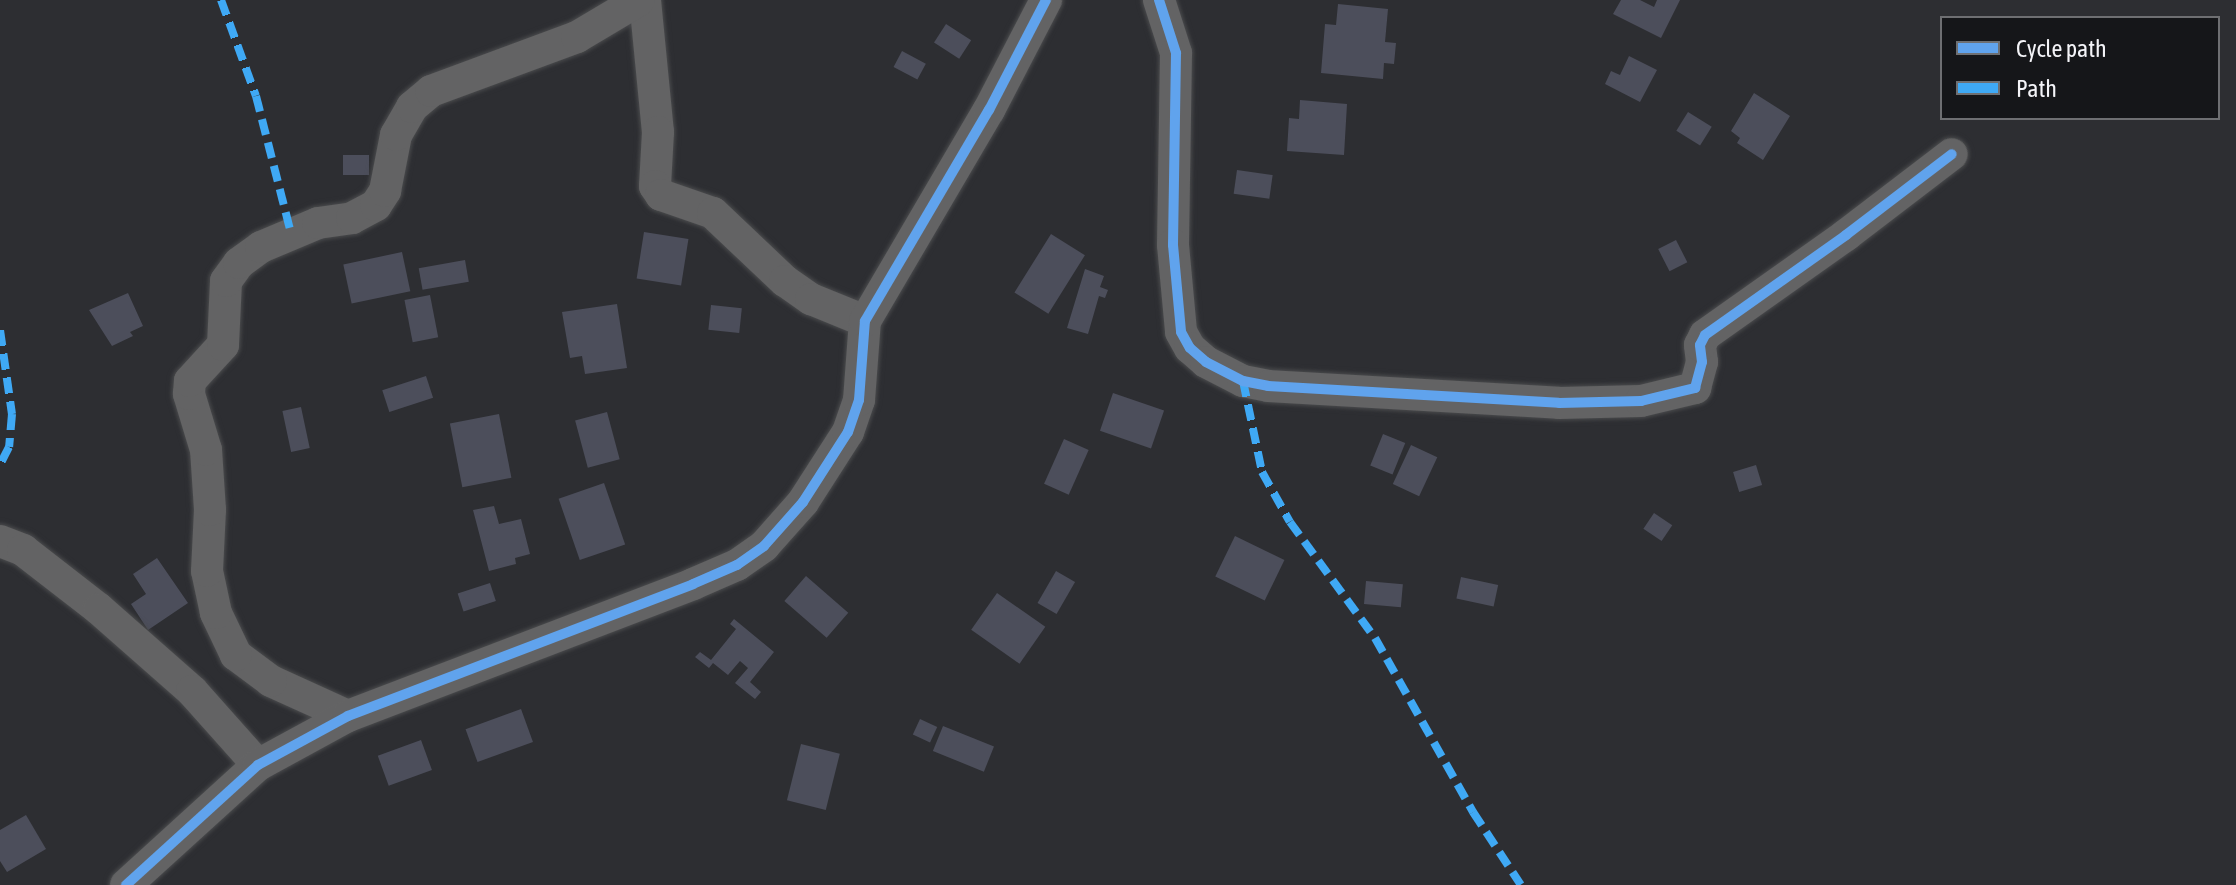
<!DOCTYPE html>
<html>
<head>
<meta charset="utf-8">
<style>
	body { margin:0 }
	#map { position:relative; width:2236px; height:885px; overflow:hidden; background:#2d2e32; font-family:"Asap Condensed",sans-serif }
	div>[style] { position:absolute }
	.building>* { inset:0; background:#4c4e5b; transform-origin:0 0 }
	.roads { filter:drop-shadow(0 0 2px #4a4b4d) drop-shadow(0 0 2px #4a4b4d) }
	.minor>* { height:32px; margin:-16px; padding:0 16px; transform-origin:16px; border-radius:16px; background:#636364 }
	.quiet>* { height:8px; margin-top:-4px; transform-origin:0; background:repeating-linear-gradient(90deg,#3fa9f5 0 16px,transparent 0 24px) }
	.cycleway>* { height:10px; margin:-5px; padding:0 5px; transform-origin:5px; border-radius:5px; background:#60a3ed }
	span { translate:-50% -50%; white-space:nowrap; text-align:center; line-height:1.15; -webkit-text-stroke:7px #151619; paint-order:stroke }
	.legend { position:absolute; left:1940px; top:16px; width:280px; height:104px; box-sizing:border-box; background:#151619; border:2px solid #6e6f72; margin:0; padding:10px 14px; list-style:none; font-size:24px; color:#f4f4f8 }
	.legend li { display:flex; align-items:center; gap:16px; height:40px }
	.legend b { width:40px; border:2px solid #6e6f72 }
</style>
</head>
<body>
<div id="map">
	<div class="building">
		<i style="clip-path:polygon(1621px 0,1640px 0,1654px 7px,1657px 0,1680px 0,1661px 38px,1613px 14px)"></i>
		<i style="clip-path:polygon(1338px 4px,1388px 9px,1385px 42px,1396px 43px,1394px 64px,1384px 63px,1383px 79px,1321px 73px,1325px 24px,1336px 25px)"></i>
		<i style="left:946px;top:24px;width:30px;height:22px;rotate:33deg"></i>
		<i style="left:902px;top:51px;width:27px;height:18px;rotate:28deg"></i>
		<i style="clip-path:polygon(1629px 56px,1657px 70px,1640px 102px,1605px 84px,1611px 71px,1620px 75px)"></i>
		<i style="clip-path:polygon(1754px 93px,1790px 116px,1763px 160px,1737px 143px,1740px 138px,1731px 131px)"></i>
		<i style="clip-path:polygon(1300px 100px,1347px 104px,1344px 155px,1287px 151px,1289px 118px,1299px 119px)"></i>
		<i style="left:1688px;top:112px;width:28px;height:22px;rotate:32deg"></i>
		<i style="left:369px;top:155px;width:20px;height:26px;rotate:90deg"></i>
		<i style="left:1237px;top:170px;width:36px;height:24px;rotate:8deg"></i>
		<i style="left:644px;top:232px;width:45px;height:47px;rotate:9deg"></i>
		<i style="left:1051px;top:234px;width:40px;height:69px;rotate:32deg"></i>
		<i style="left:1676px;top:240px;width:25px;height:20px;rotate:63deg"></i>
		<i style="left:402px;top:252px;width:40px;height:60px;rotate:78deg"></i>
		<i style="left:465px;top:260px;width:22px;height:47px;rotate:80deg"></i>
		<i style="clip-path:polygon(1085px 269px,1104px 276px,1100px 287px,1108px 290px,1105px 298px,1099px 296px,1088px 334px,1067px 328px)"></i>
		<i style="clip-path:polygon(128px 293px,143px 326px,130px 332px,133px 336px,112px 346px,89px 310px)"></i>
		<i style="left:430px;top:295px;width:43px;height:26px;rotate:79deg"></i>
		<i style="clip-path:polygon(617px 304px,627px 368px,585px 374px,582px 356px,570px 358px,562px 312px)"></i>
		<i style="left:711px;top:305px;width:31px;height:25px;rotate:6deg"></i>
		<i style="left:426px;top:376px;width:23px;height:46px;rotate:72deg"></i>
		<i style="left:1113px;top:393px;width:54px;height:40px;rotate:19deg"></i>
		<i style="left:301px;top:407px;width:42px;height:19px;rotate:78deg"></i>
		<i style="left:607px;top:412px;width:49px;height:33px;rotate:75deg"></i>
		<i style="left:499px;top:414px;width:65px;height:50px;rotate:79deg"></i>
		<i style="left:1383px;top:434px;width:24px;height:34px;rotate:22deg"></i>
		<i style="left:1064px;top:439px;width:27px;height:49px;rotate:24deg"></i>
		<i style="left:1411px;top:445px;width:29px;height:43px;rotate:25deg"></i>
		<i style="left:1756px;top:465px;width:21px;height:24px;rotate:73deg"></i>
		<i style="left:604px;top:483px;width:65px;height:48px;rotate:71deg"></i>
		<i style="clip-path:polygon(494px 506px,499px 524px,521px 519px,530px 554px,515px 558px,516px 564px,489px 571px,473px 510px)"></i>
		<i style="left:1654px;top:513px;width:22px;height:19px;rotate:34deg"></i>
		<i style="left:1235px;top:536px;width:55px;height:45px;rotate:26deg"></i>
		<i style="clip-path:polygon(157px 558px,188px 603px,148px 630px,131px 604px,146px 594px,133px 574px)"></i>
		<i style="left:1056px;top:571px;width:22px;height:37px;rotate:30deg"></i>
		<i style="left:806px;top:576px;width:56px;height:33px;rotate:41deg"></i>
		<i style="left:1461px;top:577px;width:38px;height:22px;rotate:12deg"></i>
		<i style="left:1366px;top:581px;width:37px;height:23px;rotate:5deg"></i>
		<i style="left:490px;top:583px;width:19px;height:34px;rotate:72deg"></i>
		<i style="left:997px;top:593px;width:59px;height:45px;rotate:35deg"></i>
		<i style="clip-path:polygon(734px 619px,774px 652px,750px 682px,761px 692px,755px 699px,735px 683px,748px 668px,740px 661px,728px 675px,713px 663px,709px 668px,695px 657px,700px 652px,711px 660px,736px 629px,730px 624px)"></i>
		<i style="left:521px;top:709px;width:35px;height:59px;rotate:70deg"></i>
		<i style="left:920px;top:719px;width:19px;height:17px;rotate:25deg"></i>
		<i style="left:943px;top:726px;width:55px;height:27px;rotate:22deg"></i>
		<i style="left:421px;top:740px;width:32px;height:46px;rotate:70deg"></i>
		<i style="left:801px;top:744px;width:40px;height:58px;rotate:14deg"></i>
		<i style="clip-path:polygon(26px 815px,46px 849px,7px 872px,0 861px,0 830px)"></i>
	</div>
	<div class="roads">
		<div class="minor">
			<i style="left:645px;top:0;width:133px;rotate:84.4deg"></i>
			<i style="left:658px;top:132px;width:54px;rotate:93.2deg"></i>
			<i style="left:655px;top:186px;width:11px;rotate:56deg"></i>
			<i style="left:661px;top:195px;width:55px;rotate:19.1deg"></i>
			<i style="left:713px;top:213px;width:99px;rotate:43.4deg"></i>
			<i style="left:785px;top:281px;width:32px;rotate:35deg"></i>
			<i style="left:811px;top:299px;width:58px;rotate:22.2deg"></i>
			<i style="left:1159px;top:0;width:56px;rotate:72.2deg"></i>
			<i style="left:1176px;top:53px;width:192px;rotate:90.9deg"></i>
			<i style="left:1173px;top:245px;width:87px;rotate:84.7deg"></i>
			<i style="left:1181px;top:332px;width:18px;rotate:61deg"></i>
			<i style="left:1190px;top:348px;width:21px;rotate:41deg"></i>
			<i style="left:1206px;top:362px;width:42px;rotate:27.2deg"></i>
			<i style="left:1243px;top:381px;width:25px;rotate:11deg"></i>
			<i style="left:1268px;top:386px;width:291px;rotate:3.3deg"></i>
			<i style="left:1559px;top:403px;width:82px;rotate:-1.4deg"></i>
			<i style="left:1641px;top:401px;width:56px;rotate:-13.5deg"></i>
			<i style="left:1695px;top:388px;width:27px;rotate:-75deg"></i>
			<i style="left:1702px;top:362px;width:17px;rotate:-97deg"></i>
			<i style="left:1700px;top:345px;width:11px;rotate:-63deg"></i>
			<i style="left:1705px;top:335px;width:173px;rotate:-35.3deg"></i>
			<i style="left:1846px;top:235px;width:133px;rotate:-37.4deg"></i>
			<i style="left:0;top:541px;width:25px;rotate:21deg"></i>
			<i style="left:23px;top:550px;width:96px;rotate:37.8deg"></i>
			<i style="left:99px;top:609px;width:124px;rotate:41.4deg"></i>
			<i style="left:192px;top:691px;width:99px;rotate:48.3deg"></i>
			<i style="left:348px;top:716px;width:85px;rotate:-155.6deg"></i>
			<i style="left:271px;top:681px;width:44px;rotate:-143.4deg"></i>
			<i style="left:236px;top:655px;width:47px;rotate:-115.5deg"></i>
			<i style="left:216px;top:613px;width:43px;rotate:-102.1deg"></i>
			<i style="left:207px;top:571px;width:61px;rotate:-87.2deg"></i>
			<i style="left:210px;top:510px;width:60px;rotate:-93.8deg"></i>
			<i style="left:206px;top:450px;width:59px;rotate:-106.9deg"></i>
			<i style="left:189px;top:394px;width:13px;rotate:-86deg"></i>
			<i style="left:190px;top:381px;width:49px;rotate:-47.5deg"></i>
			<i style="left:223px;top:345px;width:64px;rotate:-87.3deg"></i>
			<i style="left:226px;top:281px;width:22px;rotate:-54deg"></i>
			<i style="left:239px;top:263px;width:27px;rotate:-36deg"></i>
			<i style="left:261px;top:247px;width:62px;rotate:-22.8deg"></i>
			<i style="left:318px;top:223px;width:34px;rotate:-8deg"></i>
			<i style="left:352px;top:218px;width:27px;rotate:-28deg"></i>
			<i style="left:376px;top:205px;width:17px;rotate:-57deg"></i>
			<i style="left:385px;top:191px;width:57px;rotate:-78.9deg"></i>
			<i style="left:396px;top:135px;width:32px;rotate:-60deg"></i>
			<i style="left:412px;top:107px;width:25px;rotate:-40deg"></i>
			<i style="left:431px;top:91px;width:156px;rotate:-20.3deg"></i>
			<i style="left:577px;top:37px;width:72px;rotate:-30.8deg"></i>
			<i style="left:126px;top:885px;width:178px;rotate:-42.3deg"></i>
			<i style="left:258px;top:765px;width:102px;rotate:-28.6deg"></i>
			<i style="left:348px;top:716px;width:369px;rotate:-20.9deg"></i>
			<i style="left:693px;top:584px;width:48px;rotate:-23.4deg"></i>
			<i style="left:737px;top:565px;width:33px;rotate:-35deg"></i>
			<i style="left:764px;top:546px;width:59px;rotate:-48.4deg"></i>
			<i style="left:803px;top:502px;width:83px;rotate:-57.3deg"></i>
			<i style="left:848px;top:432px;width:34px;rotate:-71deg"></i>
			<i style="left:859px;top:400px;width:79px;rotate:-85.7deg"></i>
			<i style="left:865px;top:321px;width:245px;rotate:-59.6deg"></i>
			<i style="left:989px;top:110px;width:124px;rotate:-62.6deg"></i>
		</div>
	</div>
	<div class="quiet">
		<i style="left:221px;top:0;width:102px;rotate:70deg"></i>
		<i style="left:256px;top:96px;width:141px;rotate:75.7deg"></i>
		<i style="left:0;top:330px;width:85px;rotate:81.9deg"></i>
		<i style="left:12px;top:414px;width:33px;rotate:95deg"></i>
		<i style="left:9px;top:447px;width:20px;rotate:117deg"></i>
		<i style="left:1243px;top:381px;width:93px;rotate:78.2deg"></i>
		<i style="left:1262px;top:472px;width:57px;rotate:60.8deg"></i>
		<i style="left:1290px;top:522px;width:144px;rotate:53.8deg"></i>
		<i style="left:1375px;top:638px;width:200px;rotate:60.6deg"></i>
		<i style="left:1473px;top:812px;width:87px;rotate:56.7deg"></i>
	</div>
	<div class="cycleway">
		<i style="left:1159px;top:0;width:56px;rotate:72.2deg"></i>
		<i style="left:1176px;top:53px;width:192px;rotate:90.9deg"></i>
		<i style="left:1173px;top:245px;width:87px;rotate:84.7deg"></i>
		<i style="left:1181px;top:332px;width:18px;rotate:61deg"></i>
		<i style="left:1190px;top:348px;width:21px;rotate:41deg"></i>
		<i style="left:1206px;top:362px;width:42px;rotate:27.2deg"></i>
		<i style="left:1243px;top:381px;width:25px;rotate:11deg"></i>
		<i style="left:1268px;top:386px;width:291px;rotate:3.3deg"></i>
		<i style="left:1559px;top:403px;width:82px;rotate:-1.4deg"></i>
		<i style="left:1641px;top:401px;width:56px;rotate:-13.5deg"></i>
		<i style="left:1695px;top:388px;width:27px;rotate:-75deg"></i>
		<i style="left:1702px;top:362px;width:17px;rotate:-97deg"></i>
		<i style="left:1700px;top:345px;width:11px;rotate:-63deg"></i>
		<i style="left:1705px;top:335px;width:173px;rotate:-35.3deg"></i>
		<i style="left:1846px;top:235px;width:133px;rotate:-37.4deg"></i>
		<i style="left:126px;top:885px;width:178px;rotate:-42.3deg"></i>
		<i style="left:258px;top:765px;width:102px;rotate:-28.6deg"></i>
		<i style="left:348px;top:716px;width:369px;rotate:-20.9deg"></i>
		<i style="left:693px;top:584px;width:48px;rotate:-23.4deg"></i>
		<i style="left:737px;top:565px;width:33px;rotate:-35deg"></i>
		<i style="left:764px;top:546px;width:59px;rotate:-48.4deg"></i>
		<i style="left:803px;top:502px;width:83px;rotate:-57.3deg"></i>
		<i style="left:848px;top:432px;width:34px;rotate:-71deg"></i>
		<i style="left:859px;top:400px;width:79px;rotate:-85.7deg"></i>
		<i style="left:865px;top:321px;width:245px;rotate:-59.6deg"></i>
		<i style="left:989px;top:110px;width:124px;rotate:-62.6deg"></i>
	</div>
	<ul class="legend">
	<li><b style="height:10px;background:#60a3ed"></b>Cycle path</li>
	<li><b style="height:10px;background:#3fa9f5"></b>Path</li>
	</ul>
</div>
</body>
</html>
